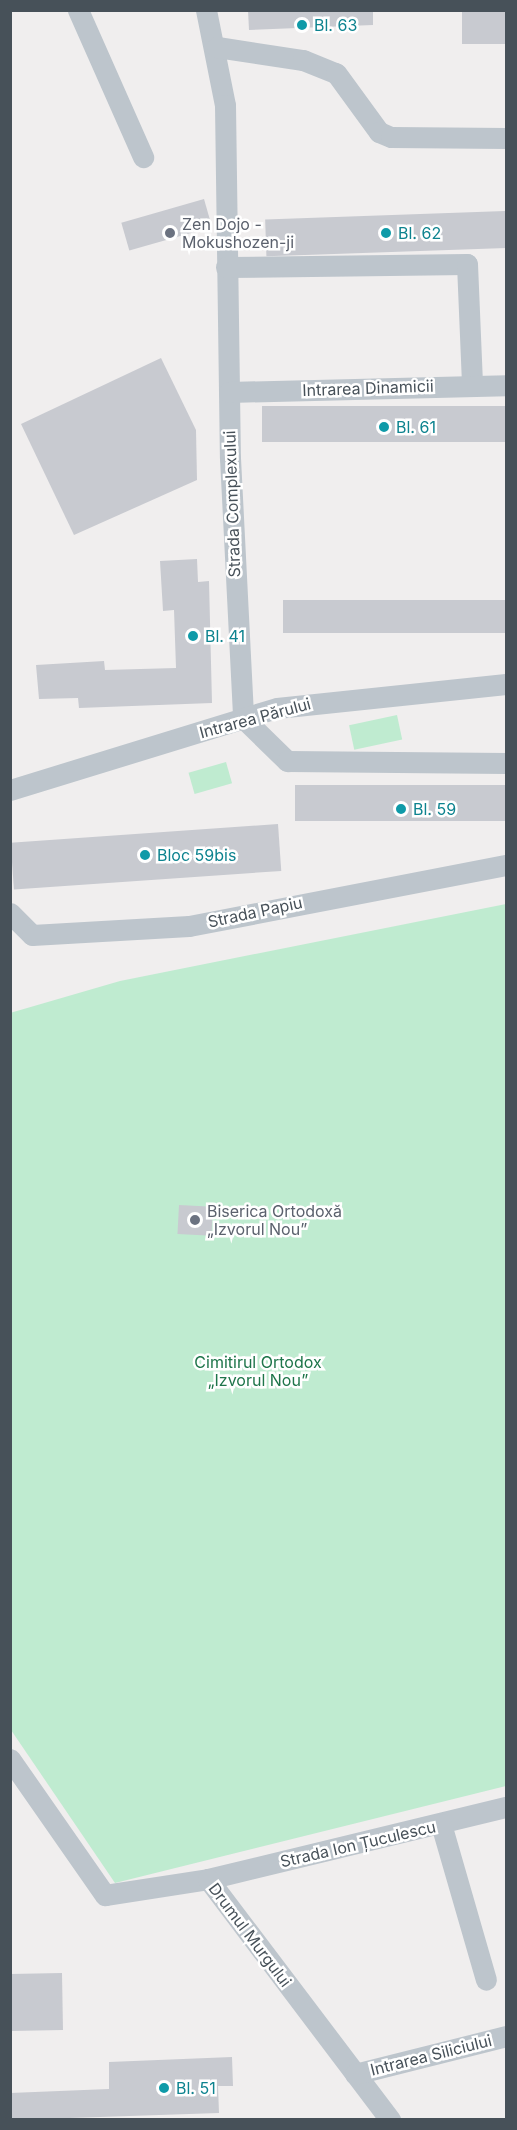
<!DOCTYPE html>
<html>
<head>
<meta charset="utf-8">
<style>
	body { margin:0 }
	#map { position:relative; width:517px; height:2130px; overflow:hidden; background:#f0eeee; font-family:Inter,sans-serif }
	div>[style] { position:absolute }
	.green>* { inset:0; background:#bfebd0; transform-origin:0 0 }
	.building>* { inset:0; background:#c8cad0; transform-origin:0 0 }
	.minor>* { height:21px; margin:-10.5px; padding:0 10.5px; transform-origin:10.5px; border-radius:10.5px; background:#bdc5cc }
	.dots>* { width:16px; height:16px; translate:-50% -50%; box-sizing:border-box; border:3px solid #fff; border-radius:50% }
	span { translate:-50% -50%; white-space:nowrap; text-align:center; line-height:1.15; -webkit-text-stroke:5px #fff; paint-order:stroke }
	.culture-label { font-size:16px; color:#0d838f }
	.left { translate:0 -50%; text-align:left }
	.worship-label { font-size:16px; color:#5b616d }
	.street-label { font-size:16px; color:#475159 }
	.park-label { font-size:16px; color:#1e754a }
	.frame { position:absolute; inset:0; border:12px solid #475159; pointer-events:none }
</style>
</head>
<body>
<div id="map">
	<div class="green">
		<i style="left:397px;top:715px;width:25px;height:49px;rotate:78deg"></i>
		<i style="left:226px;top:762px;width:22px;height:39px;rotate:74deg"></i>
		<i style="clip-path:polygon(506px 904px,506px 1786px,115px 1883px,11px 1730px,10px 1013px,120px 981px)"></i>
	</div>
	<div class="building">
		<i style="clip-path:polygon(248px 10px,373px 10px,373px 25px,249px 30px)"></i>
		<i style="left:462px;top:10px;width:45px;height:34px"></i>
		<i style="left:204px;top:199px;width:29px;height:86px;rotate:74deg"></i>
		<i style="left:505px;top:211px;width:37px;height:240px;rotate:88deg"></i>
		<i style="clip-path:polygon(161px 358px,196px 430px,197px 480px,74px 535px,21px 424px)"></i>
		<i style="left:507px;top:406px;width:36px;height:245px;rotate:90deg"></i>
		<i style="clip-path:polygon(197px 559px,198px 582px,209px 581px,212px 703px,79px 708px,78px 698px,39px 699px,36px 665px,104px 661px,105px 670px,176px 668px,174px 610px,163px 611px,160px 561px)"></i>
		<i style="left:507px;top:600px;width:33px;height:224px;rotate:90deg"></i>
		<i style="left:507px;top:785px;width:36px;height:212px;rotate:90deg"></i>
		<i style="left:278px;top:824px;width:47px;height:268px;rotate:86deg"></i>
		<i style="left:179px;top:1205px;width:34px;height:29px;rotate:3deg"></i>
		<i style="left:62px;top:1973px;width:57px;height:52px;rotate:89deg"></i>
		<i style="clip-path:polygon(232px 2057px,233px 2086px,218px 2086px,219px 2113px,10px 2120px,10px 2093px,109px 2089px,109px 2062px)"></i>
	</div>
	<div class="minor">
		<i style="left:78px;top:10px;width:161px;rotate:66.1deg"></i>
		<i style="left:206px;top:10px;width:97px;rotate:78.7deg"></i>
		<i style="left:225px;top:105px;width:353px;rotate:89.2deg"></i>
		<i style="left:230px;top:458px;width:260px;rotate:87.1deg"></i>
		<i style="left:243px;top:718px;width:62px;rotate:44.3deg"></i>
		<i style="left:287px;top:761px;width:219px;rotate:0.5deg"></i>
		<i style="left:217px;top:47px;width:87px;rotate:8.6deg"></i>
		<i style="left:303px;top:60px;width:35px;rotate:22deg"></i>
		<i style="left:336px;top:73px;width:73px;rotate:53.9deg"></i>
		<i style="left:379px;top:132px;width:13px;rotate:23deg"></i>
		<i style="left:391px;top:137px;width:115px;rotate:0.5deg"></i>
		<i style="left:226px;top:267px;width:241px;rotate:-0.7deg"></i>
		<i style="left:467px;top:264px;width:121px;rotate:87.6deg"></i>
		<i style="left:229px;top:392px;width:277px;rotate:-1.4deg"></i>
		<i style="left:10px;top:790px;width:279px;rotate:-17.1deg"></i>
		<i style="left:277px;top:708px;width:230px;rotate:-6deg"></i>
		<i style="left:10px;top:913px;width:31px;rotate:45deg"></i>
		<i style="left:32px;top:935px;width:157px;rotate:-3.3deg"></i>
		<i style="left:189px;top:926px;width:323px;rotate:-10.9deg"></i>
		<i style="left:10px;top:1759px;width:166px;rotate:55.1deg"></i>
		<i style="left:105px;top:1895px;width:104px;rotate:-8.8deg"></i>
		<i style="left:208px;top:1879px;width:307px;rotate:-13.6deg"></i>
		<i style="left:441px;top:1824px;width:162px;rotate:73.9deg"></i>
		<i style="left:208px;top:1879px;width:302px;rotate:52.9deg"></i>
		<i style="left:355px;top:2074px;width:156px;rotate:-14.1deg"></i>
	</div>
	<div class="dots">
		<i style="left:302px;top:25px;background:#0f9aa8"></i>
		<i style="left:170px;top:233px;background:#6b7280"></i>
		<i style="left:386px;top:233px;background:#0f9aa8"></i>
		<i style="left:384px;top:427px;background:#0f9aa8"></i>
		<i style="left:193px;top:636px;background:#0f9aa8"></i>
		<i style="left:401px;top:809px;background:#0f9aa8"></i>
		<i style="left:145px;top:855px;background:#0f9aa8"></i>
		<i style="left:195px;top:1220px;background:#6b7280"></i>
		<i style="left:164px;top:2088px;background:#0f9aa8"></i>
	</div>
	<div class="culture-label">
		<span class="left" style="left:314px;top:25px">Bl. 63</span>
		<span class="left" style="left:398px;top:233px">Bl. 62</span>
		<span class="left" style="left:396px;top:427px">Bl. 61</span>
		<span class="left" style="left:205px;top:636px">Bl. 41</span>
		<span class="left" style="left:413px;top:809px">Bl. 59</span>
		<span class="left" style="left:157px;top:855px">Bloc 59bis</span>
		<span class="left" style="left:176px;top:2088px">Bl. 51</span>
	</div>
	<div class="worship-label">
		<span class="left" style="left:182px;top:233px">Zen Dojo -<br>Mokushozen-ji</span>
		<span class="left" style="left:207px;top:1220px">Biserica Ortodoxă<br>„Izvorul Nou”</span>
	</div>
	<div class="street-label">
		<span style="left:368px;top:388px;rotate:-2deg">Intrarea Dinamicii</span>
		<span style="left:232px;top:504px;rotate:-92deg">Strada Complexului</span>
		<span style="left:255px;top:718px;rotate:-15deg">Intrarea Părului</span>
		<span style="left:255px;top:912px;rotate:-12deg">Strada Papiu</span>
		<span style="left:358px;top:1844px;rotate:-13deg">Strada Ion Țuculescu</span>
		<span style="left:250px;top:1935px;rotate:53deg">Drumul Murgului</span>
		<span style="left:431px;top:2055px;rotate:-14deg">Intrarea Siliciului</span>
	</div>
	<div class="park-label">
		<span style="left:258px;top:1371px">Cimitirul Ortodox<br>„Izvorul Nou”</span>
	</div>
	<div class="frame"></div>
</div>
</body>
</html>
